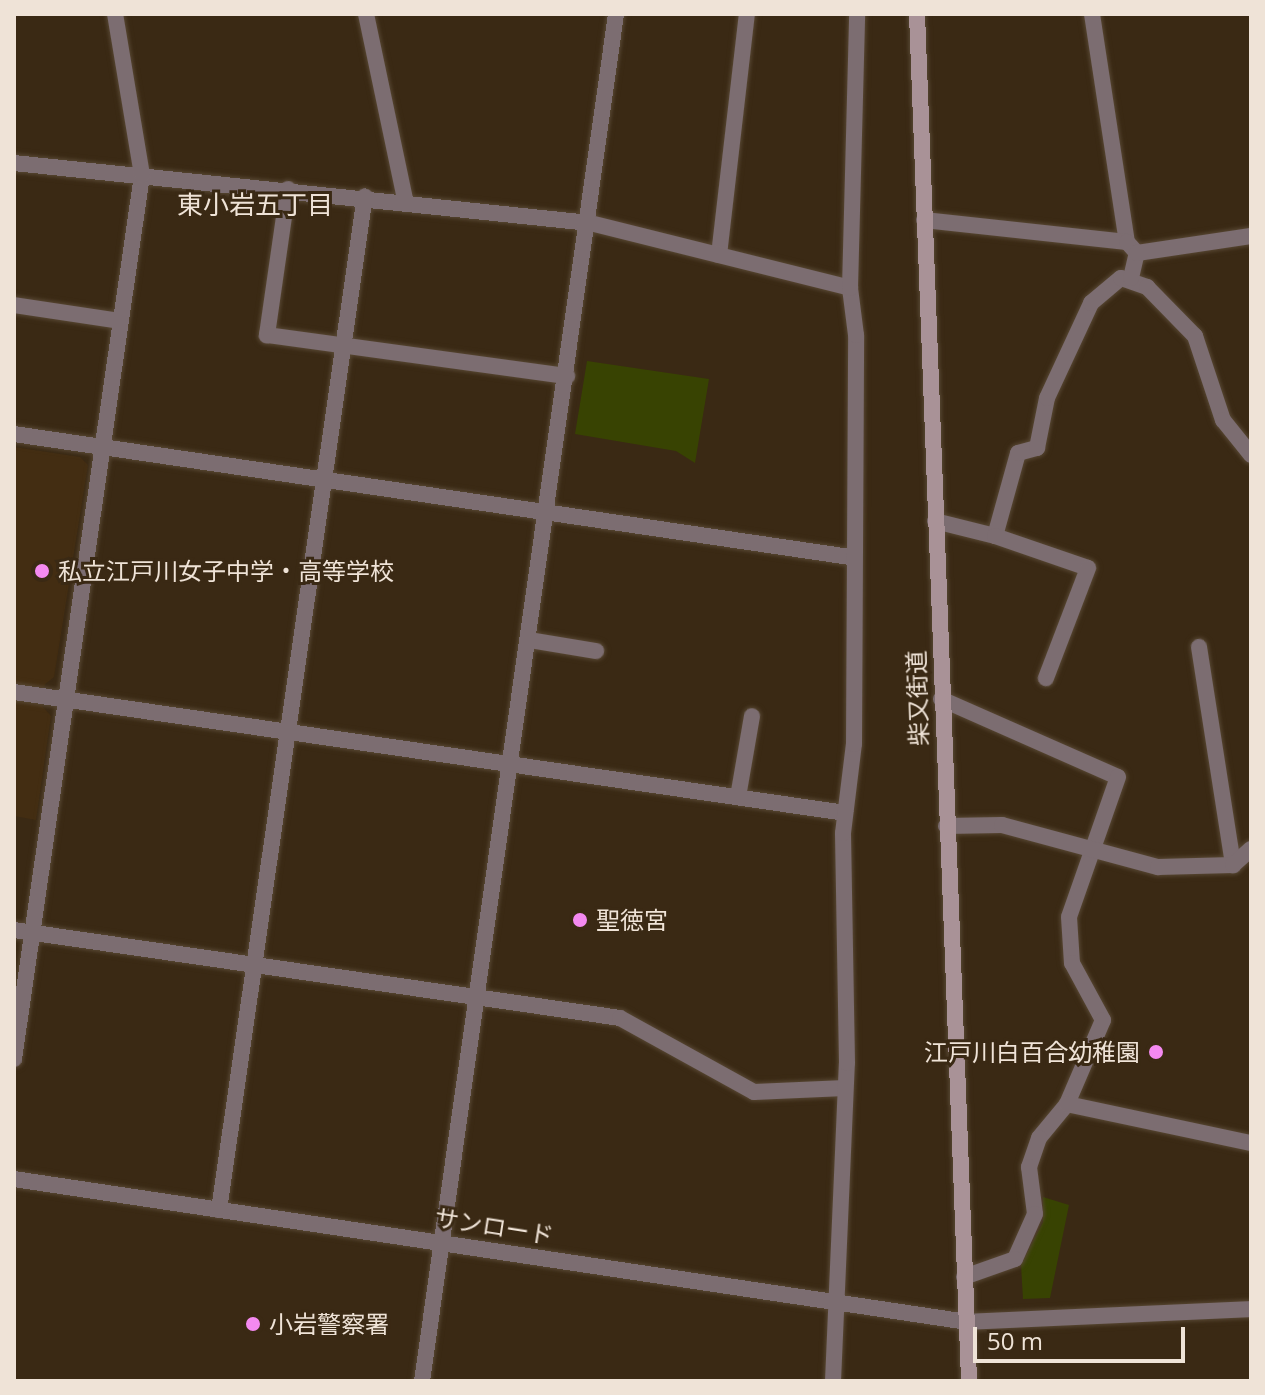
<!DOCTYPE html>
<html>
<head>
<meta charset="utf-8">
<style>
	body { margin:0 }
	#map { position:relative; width:1265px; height:1395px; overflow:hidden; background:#3a2914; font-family:"Open Sans","Noto Sans JP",sans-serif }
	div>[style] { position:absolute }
	.built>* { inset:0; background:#432d12 }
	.green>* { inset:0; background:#384302 }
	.roads { filter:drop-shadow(0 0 2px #574733) drop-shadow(0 0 2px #574733) }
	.service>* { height:16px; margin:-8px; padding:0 8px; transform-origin:8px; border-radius:8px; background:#7c6d71 }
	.minor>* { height:16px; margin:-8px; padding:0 8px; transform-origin:8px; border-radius:8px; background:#7c6d71 }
	.tertiary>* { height:16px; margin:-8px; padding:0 8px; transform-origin:8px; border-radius:8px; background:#7c6d71 }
	.secondary>* { height:16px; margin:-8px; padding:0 8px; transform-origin:8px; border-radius:8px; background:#a99297 }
	.dots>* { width:22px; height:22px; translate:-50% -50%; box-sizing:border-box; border:4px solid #3a2914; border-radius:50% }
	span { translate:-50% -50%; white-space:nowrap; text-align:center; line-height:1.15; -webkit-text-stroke:6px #3a2914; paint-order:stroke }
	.poi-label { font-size:24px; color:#efe3d7 }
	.left { translate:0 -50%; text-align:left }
	.right { translate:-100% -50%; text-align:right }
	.street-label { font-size:24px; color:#efe3d7 }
	.neighbourhood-label { font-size:26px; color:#efe3d7 }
	.frame { position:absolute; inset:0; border:16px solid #efe3d7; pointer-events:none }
	.scale { position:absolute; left:973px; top:1327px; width:212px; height:36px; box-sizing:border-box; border:4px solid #efe3d7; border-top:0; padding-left:10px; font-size:24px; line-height:28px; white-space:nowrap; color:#efe3d7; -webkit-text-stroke:6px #3a2914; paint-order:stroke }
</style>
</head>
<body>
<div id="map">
	<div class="built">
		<i style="clip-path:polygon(14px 447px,80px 457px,88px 465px,54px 677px,45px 684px,42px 706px,51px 716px,36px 820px,14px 816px)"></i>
	</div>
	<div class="green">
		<i style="clip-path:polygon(587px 361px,709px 379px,695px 463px,676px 451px,575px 434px)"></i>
		<i style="clip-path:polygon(1043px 1197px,1069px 1205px,1050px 1298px,1023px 1299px,1021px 1265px,1043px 1222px)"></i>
	</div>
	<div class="roads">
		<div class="service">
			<i style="left:1092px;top:14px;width:231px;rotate:81.3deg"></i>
			<i style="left:288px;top:189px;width:148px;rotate:98.2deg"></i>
			<i style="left:267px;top:335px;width:303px;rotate:7.8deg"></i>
			<i style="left:719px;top:255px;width:243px;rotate:-83.4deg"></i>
			<i style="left:14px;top:305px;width:107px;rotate:8.6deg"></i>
			<i style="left:935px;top:521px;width:62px;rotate:14deg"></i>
			<i style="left:995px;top:536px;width:86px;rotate:-74.5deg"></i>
			<i style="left:1018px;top:453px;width:20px;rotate:-15deg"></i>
			<i style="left:1037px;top:448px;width:51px;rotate:-78.7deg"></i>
			<i style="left:1047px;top:398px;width:105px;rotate:-65.1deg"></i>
			<i style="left:1091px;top:303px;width:39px;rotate:-40deg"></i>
			<i style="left:1121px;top:278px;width:28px;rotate:19deg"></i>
			<i style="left:1147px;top:287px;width:69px;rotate:45.6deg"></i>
			<i style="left:1195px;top:336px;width:89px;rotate:71.6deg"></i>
			<i style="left:1223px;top:420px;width:45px;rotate:51.3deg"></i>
			<i style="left:995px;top:536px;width:98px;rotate:19deg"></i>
			<i style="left:1088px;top:568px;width:118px;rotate:110.9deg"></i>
			<i style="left:529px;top:640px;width:68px;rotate:9.3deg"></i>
			<i style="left:738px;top:797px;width:82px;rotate:-80.2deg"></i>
			<i style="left:219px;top:1210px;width:1024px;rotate:-81.81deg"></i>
		</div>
		<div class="minor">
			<i style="left:366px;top:14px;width:189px;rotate:78.1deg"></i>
			<i style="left:14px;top:163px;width:579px;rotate:5.95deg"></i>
			<i style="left:590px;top:223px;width:268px;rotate:14deg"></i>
			<i style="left:924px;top:220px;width:204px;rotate:6.2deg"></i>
			<i style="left:1127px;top:242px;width:15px;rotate:48deg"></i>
			<i style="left:1131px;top:278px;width:26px;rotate:-77deg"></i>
			<i style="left:1137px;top:253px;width:115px;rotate:-8.5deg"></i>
			<i style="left:14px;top:434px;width:845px;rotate:8.37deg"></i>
			<i style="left:1199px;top:647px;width:221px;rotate:81.1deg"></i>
			<i style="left:14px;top:692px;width:840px;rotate:8.28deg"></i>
			<i style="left:941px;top:699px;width:193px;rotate:23.8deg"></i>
			<i style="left:1118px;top:777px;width:148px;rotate:109.3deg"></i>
			<i style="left:1069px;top:917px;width:46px;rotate:86.3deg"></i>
			<i style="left:1072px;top:963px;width:65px;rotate:61.5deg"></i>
			<i style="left:1103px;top:1020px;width:91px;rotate:113.2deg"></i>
			<i style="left:1067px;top:1104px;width:44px;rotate:129.5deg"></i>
			<i style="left:1039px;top:1138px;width:31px;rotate:109deg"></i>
			<i style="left:1029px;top:1167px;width:47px;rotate:82.7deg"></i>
			<i style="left:1035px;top:1214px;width:49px;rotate:114deg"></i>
			<i style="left:1015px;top:1259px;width:54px;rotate:160.6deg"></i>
			<i style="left:946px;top:826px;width:56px;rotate:-1deg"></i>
			<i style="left:1002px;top:825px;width:162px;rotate:15.1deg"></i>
			<i style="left:1158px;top:867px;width:75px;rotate:-1.5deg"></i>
			<i style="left:1233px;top:865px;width:24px;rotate:-42deg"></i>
			<i style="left:14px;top:930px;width:612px;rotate:8.26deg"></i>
			<i style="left:620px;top:1018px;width:153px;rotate:28.9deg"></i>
			<i style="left:754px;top:1092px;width:91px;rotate:-2.5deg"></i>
			<i style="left:14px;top:1059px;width:893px;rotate:-81.76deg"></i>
			<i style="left:142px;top:175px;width:163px;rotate:-99.5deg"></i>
			<i style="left:1067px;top:1104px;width:188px;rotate:12deg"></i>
			<i style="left:422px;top:1381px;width:1381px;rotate:-81.92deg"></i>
			<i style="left:833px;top:1381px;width:318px;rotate:-87.5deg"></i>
			<i style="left:847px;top:1063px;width:230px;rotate:-91deg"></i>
			<i style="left:843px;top:833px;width:90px;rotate:-83deg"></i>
			<i style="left:854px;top:744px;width:409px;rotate:-89.7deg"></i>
			<i style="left:856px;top:335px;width:47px;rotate:-97.3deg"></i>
			<i style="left:850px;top:288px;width:274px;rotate:-88.5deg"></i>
		</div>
		<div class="tertiary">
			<i style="left:14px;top:1179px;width:964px;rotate:8.53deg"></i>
			<i style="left:967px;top:1322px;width:284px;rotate:-2.6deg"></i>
		</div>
		<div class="secondary">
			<i style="left:917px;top:14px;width:1368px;rotate:87.82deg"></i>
		</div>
	</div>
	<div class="dots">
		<i style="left:42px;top:571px;background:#f489f0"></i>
		<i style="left:580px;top:920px;background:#f489f0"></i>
		<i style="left:1156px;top:1052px;background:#f489f0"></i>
		<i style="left:253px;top:1324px;background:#f489f0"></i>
	</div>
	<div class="poi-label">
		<span class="left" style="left:58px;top:571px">私立江戸川女子中学・高等学校</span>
		<span class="left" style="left:596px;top:920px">聖徳宮</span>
		<span class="right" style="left:1140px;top:1052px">江戸川白百合幼稚園</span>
		<span class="left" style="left:269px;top:1324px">小岩警察署</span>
	</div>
	<div class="street-label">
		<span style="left:917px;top:698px;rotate:-92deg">柴又街道</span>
		<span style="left:494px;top:1226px;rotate:9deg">サンロード</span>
	</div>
	<div class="neighbourhood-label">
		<span style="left:255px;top:205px">東小岩五丁目</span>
	</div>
	<div class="frame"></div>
	<div class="scale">50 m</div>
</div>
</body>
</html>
